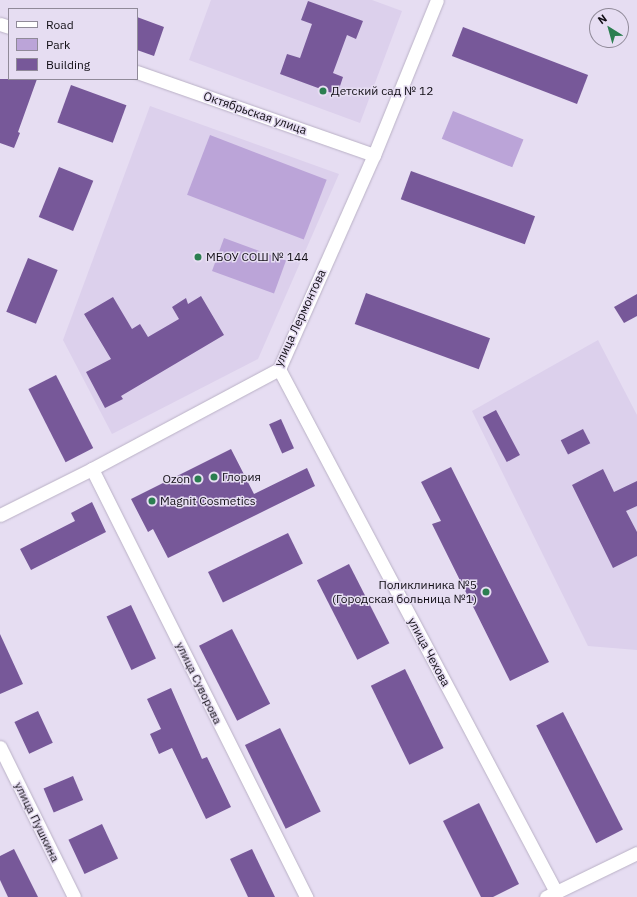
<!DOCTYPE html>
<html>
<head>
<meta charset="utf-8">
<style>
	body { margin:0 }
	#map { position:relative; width:637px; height:897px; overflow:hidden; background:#e6ddf2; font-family:"IBM Plex Sans",sans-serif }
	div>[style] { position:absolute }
	.built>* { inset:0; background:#dcd0ec }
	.green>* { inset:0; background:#bba4d8; transform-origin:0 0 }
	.building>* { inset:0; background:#775899; transform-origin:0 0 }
	.roads { filter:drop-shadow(0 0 1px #bab1c6) drop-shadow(0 0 1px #bab1c6) }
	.street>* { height:13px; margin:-6.5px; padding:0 6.5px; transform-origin:6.5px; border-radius:6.5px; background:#fff }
	.dots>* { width:11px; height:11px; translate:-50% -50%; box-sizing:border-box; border:2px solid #e6ddf2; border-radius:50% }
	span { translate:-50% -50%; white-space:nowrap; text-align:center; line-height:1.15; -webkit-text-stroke:3px #e6ddf2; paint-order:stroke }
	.poi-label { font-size:12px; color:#100d14 }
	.left { translate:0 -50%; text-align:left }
	.right { translate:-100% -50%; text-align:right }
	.street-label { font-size:12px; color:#100d14 }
	.legend { position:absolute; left:8px; top:8px; width:130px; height:72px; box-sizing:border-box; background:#e6ddf2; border:1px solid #908a99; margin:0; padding:5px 7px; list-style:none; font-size:12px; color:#100d14 }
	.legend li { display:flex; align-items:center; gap:8px; height:20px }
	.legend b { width:20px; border:1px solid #908a99 }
	.north { position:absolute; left:589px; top:8px; width:40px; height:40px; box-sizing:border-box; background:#e6ddf2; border:1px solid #908a99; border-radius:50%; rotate:323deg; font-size:11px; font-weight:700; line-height:16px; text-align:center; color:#100d14 }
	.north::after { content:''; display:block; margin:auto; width:14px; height:18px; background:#2b7e50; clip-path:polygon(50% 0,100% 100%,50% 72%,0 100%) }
</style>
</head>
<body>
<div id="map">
	<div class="built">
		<i style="clip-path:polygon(211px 0,372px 0,402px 11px,360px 123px,189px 60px)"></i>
		<i style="clip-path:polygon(150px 106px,339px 174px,258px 359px,112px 434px,63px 340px)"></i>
		<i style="clip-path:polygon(598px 340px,637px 415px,637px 650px,588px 646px,472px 411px)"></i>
	</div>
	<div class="green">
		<i style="left:453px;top:111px;width:76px;height:30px;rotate:22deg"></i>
		<i style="left:210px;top:135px;width:125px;height:64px;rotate:21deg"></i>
		<i style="left:224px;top:238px;width:66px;height:35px;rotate:20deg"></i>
	</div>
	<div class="building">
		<i style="clip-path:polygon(308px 1px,363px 21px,356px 39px,347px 35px,333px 73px,343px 77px,337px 95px,280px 74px,287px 54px,300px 58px,312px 24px,301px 20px)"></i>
		<i style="clip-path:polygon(137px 17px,164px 27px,154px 56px,137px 50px)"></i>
		<i style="left:463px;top:27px;width:134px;height:31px;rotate:21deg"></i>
		<i style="clip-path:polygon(0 79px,37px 79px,18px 132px,20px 133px,14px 148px,0 143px)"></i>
		<i style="left:71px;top:85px;width:59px;height:40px;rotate:20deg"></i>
		<i style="left:59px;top:167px;width:37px;height:54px;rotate:22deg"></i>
		<i style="left:411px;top:171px;width:132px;height:30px;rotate:20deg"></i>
		<i style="left:28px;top:258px;width:32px;height:58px;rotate:22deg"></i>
		<i style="left:366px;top:293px;width:132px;height:33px;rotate:20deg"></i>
		<i style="clip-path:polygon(637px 294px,637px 316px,624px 323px,614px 307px)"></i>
		<i style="clip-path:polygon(201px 296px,224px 335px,121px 396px,123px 399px,105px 408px,86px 372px,111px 359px,84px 314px,113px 297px,132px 329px,140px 324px,148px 337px,179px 319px,172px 307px,186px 298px,188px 304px)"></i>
		<i style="left:56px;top:375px;width:82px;height:31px;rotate:63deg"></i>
		<i style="left:496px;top:410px;width:51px;height:15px;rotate:62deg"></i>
		<i style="left:281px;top:419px;width:32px;height:13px;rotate:66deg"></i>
		<i style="left:583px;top:429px;width:16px;height:25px;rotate:63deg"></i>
		<i style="clip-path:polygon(231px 449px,254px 494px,307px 468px,315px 486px,168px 558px,153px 529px,148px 532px,131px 499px)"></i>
		<i style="clip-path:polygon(451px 467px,549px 662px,510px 681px,432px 524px,441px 521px,421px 482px)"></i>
		<i style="clip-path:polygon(603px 469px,614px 492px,637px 481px,637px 506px,626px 511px,637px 532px,637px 556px,613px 568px,572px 485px)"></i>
		<i style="clip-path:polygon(92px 502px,106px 532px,31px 570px,20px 549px,75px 521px,71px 513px)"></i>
		<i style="left:288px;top:533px;width:34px;height:89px;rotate:64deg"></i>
		<i style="left:349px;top:564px;width:89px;height:36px;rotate:63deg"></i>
		<i style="left:131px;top:605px;width:59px;height:27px;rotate:65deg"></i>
		<i style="left:232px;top:629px;width:84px;height:37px;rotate:63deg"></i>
		<i style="clip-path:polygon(0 634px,23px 684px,0 694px)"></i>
		<i style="left:405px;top:669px;width:88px;height:38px;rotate:64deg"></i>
		<i style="clip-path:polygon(171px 688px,202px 759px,207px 757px,231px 807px,206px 819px,172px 748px,159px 754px,150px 734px,161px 729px,147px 699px)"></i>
		<i style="left:38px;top:711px;width:35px;height:26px;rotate:65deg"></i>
		<i style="left:563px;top:712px;width:132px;height:30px;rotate:63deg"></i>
		<i style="left:280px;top:728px;width:93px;height:39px;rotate:64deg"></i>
		<i style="left:73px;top:776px;width:26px;height:32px;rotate:67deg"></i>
		<i style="clip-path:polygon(479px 803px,519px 884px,493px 897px,481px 897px,443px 821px)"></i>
		<i style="left:102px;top:824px;width:38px;height:37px;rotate:65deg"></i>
		<i style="clip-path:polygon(14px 849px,38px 897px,8px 897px,0 880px,0 856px)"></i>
		<i style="clip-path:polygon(252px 849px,275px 897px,248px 897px,230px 859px)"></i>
	</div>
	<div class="roads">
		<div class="street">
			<i style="left:0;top:24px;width:9px;rotate:18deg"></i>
			<i style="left:137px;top:72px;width:251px;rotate:19.3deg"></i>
			<i style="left:279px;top:369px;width:592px;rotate:62.09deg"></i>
			<i style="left:92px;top:469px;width:479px;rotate:63.4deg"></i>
			<i style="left:0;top:515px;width:103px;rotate:-26.6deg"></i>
			<i style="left:92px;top:469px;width:212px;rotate:-28.1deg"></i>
			<i style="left:279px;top:369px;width:234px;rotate:-66.1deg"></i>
			<i style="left:374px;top:155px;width:167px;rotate:-67.9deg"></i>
			<i style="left:0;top:747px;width:167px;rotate:63.7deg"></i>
			<i style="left:546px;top:897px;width:101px;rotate:-25.8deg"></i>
		</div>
	</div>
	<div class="dots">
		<i style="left:323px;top:91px;background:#2b7e50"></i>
		<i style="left:198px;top:257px;background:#2b7e50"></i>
		<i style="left:214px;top:477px;background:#2b7e50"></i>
		<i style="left:198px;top:479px;background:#2b7e50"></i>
		<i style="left:152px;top:501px;background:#2b7e50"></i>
		<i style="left:486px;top:592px;background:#2b7e50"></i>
	</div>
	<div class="poi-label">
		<span class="left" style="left:331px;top:91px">Детский сад № 12</span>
		<span class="left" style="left:206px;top:257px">МБОУ СОШ № 144</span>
		<span class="left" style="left:222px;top:477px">Глория</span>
		<span class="right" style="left:190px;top:479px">Ozon</span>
		<span class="left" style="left:160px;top:501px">Magnit Cosmetics</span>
		<span class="right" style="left:477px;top:592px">Поликлиника №5<br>(Городская больница №1)</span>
	</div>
	<div class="street-label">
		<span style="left:255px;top:113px;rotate:19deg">Октябрьская улица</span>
		<span style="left:300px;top:318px;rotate:-65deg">улица Лермонтова</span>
		<span style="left:429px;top:652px;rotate:62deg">улица Чехова</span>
		<span style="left:199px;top:683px;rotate:64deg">улица Суворова</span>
		<span style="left:37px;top:822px;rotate:64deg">улица Пушкина</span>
	</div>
	<ul class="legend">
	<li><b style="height:5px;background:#fff"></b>Road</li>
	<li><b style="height:11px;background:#bba4d8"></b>Park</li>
	<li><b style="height:11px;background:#775899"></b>Building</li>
	</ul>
	<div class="north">N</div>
</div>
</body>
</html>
